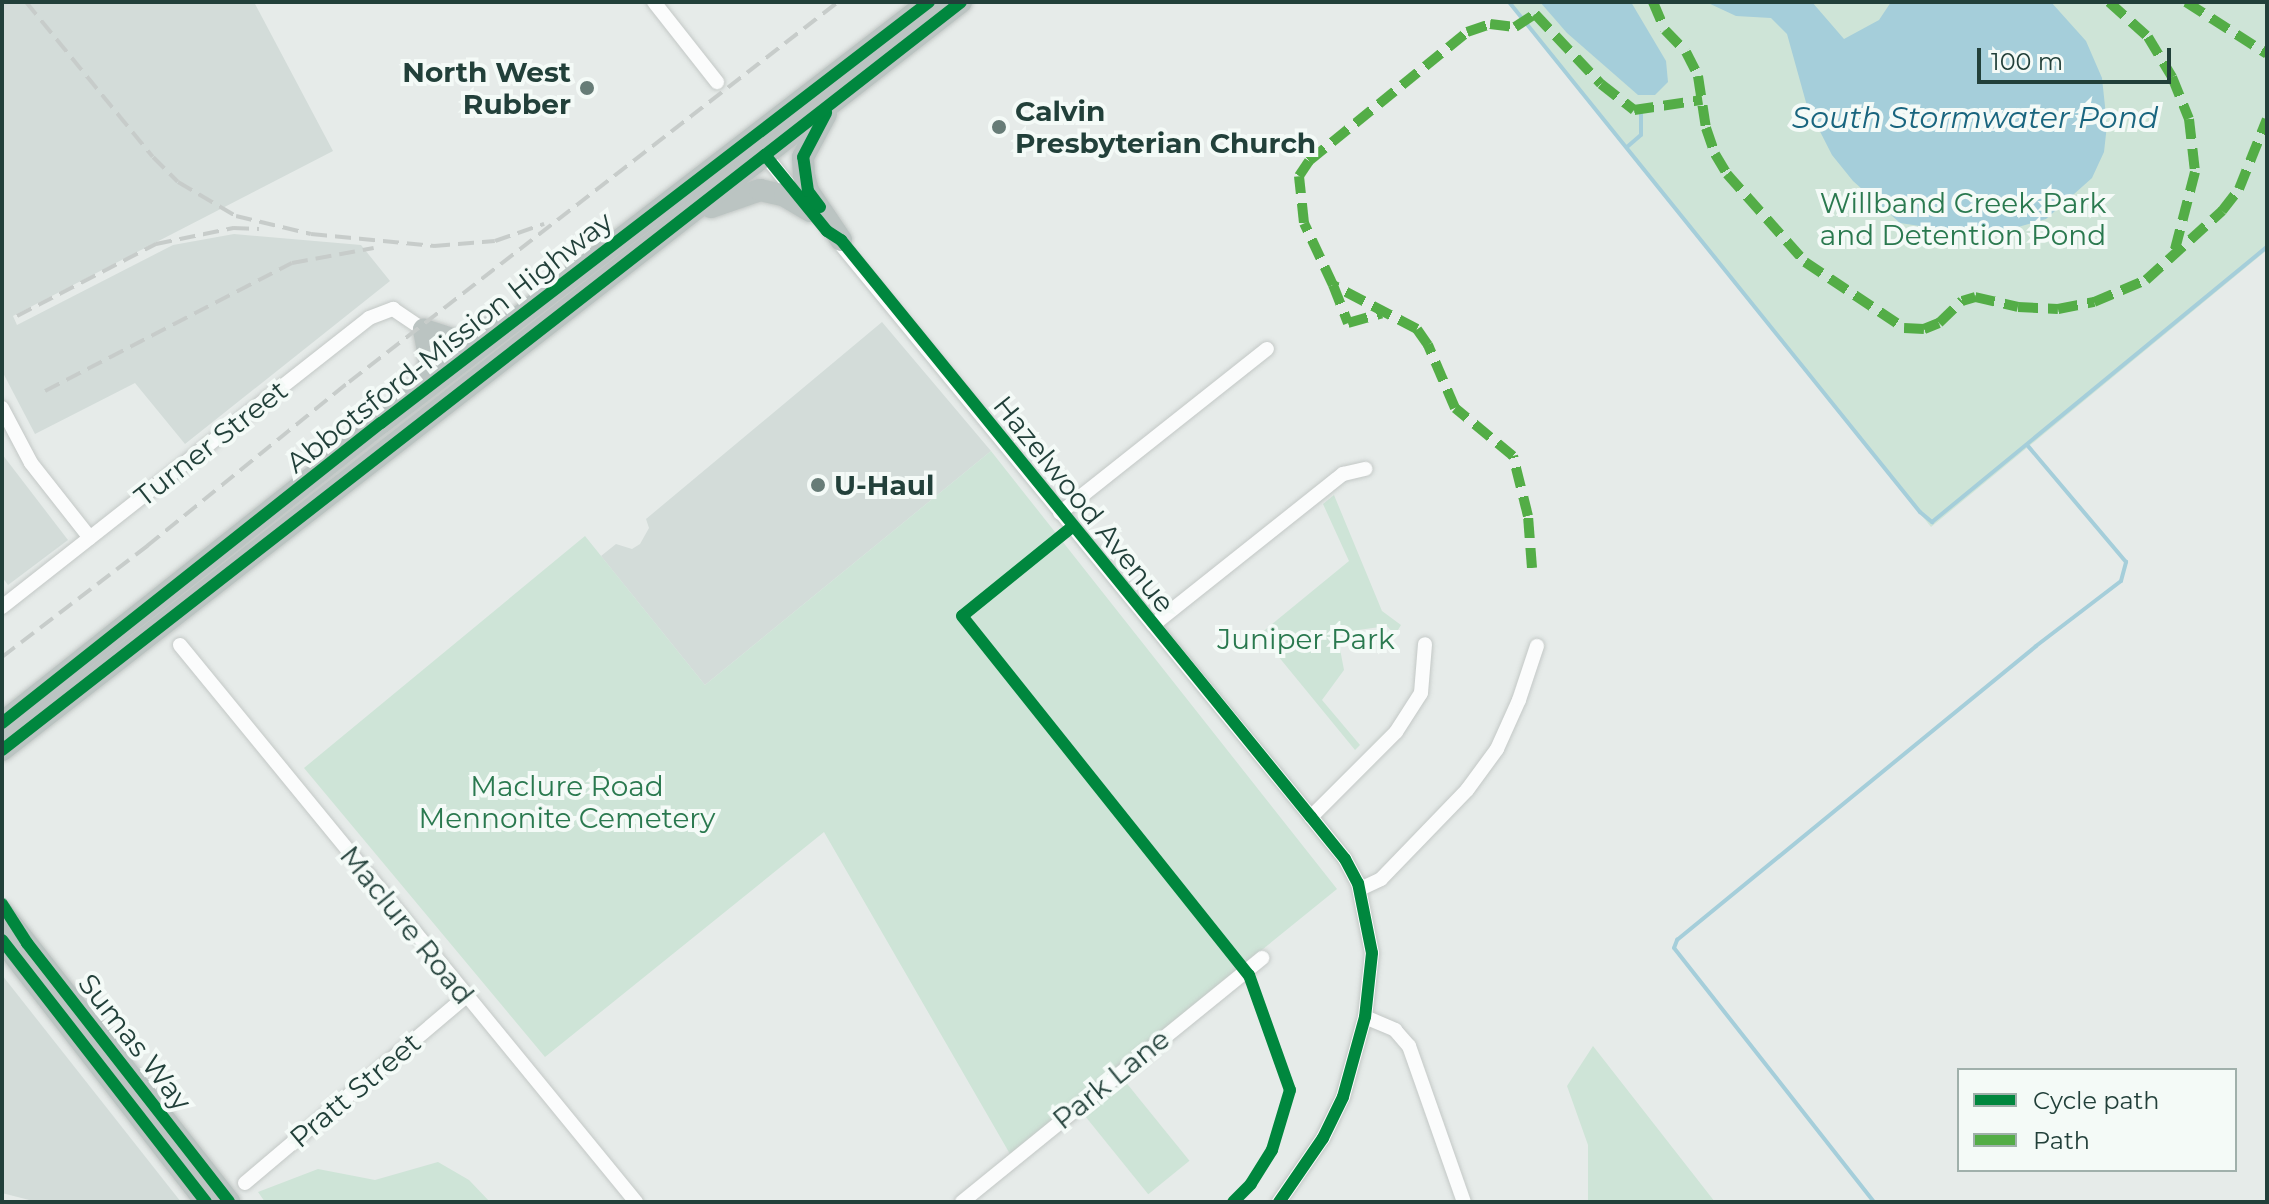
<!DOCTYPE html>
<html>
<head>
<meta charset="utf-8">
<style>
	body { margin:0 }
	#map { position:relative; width:2269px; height:1204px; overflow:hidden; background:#e6ebe9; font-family:Montserrat,sans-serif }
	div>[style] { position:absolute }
	.built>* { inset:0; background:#d3dcd9 }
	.green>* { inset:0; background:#cee4d7; transform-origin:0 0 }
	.water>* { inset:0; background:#a5ceda }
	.stream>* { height:4px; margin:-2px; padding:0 2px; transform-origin:2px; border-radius:2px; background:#a5ceda }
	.roads { filter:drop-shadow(0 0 2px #c3c8c6) drop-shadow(0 0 2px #c3c8c6) }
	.minor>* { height:14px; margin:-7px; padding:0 7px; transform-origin:7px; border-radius:7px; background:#fbfcfc }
	.highway>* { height:22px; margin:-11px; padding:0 11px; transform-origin:11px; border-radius:11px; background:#bbc4c2 }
	.rail>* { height:4px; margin-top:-2px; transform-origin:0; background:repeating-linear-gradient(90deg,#c7ccca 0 16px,transparent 0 24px) }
	.quiet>* { height:10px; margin-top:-5px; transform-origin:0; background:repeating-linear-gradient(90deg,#53ad46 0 20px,transparent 0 30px) }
	.cycleway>* { height:12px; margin:-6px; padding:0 6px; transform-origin:6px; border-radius:6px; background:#00873e }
	.dots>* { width:22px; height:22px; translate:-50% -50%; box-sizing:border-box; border:4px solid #f4faf7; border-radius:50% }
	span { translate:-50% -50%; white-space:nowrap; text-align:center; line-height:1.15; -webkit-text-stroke:8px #f4faf7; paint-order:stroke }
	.poi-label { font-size:28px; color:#22403a; font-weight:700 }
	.right { translate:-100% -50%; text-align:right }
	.left { translate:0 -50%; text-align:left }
	.park-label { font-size:28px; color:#2a794f }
	.street-label { font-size:28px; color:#22403a }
	.water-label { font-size:30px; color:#19657f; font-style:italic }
	.frame { position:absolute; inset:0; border:4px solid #22403a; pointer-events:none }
	.legend { position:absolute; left:1957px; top:1068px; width:280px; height:104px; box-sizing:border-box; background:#f4faf7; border:2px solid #a0b0ab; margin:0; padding:10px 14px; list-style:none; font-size:24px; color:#22403a }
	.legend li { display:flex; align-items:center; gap:16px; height:40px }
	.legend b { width:40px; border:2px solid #a0b0ab }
	.scale { position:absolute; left:1977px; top:48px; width:194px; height:36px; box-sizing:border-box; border:4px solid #22403a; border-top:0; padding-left:10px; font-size:24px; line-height:28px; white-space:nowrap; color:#22403a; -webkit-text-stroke:6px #f4faf7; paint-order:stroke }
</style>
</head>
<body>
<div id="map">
	<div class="built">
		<i style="clip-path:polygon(2px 2px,254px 2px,333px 151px,13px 316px,17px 325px,173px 245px,234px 234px,361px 245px,390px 281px,185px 444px,135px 383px,35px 434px,2px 371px)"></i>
		<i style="clip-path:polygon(882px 322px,991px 451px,705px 685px,601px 556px,616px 544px,632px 549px,640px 544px,649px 528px,646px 519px)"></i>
		<i style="clip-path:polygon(2px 454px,68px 540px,8px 585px,2px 577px)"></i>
		<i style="clip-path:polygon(2px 975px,181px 1202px,37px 1202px,2px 1193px)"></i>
	</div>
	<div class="green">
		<i style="clip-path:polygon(1510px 2px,2267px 2px,2267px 250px,1931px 527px)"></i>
		<i style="clip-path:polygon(991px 451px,1337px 889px,1010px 1154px,824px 832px,545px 1057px,304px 768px,585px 536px,705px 685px)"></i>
		<i style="clip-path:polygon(1334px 495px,1382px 611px,1401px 625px,1395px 635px,1387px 626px,1337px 633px,1344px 670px,1322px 700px,1360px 745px,1355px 750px,1260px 634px,1349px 561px,1323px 504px)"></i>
		<i style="clip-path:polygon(1593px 1046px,1715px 1202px,1588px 1202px,1588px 1145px,1567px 1086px)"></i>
		<i style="left:1124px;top:1080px;width:104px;height:53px;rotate:51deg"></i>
		<i style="clip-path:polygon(438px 1162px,469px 1180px,490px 1202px,265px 1202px,258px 1192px,318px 1169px,375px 1180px)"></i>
	</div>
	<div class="water">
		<i style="clip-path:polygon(1540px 2px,1631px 2px,1666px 61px,1668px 82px,1655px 95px,1638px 95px,1567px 33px)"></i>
		<i style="clip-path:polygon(1706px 2px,1812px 2px,1844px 39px,1879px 20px,1891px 2px,2051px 2px,2086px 41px,2102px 78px,2107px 125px,2104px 152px,2092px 178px,2046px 219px,1986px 236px,1900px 223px,1853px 181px,1832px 155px,1807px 106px,1787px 34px,1771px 18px,1736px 16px)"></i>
	</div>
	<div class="stream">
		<i style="left:1509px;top:2px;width:655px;rotate:51.14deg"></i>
		<i style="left:1920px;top:512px;width:16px;rotate:40deg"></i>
		<i style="left:1932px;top:522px;width:433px;rotate:-39.4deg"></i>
		<i style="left:1627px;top:147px;width:18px;rotate:-41deg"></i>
		<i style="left:1641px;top:135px;width:22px;rotate:-90deg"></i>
		<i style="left:1874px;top:1202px;width:323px;rotate:-128.2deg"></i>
		<i style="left:1674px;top:948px;width:9px;rotate:-69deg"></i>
		<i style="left:1677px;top:940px;width:464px;rotate:-39.3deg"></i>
		<i style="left:2036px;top:646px;width:107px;rotate:-37.4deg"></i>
		<i style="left:2121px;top:581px;width:20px;rotate:-75deg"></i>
		<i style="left:2126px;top:562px;width:153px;rotate:-130.2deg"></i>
	</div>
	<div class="roads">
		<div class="minor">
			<i style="left:654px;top:2px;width:102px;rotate:51.8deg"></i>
			<i style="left:765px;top:155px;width:58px;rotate:51.3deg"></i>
			<i style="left:834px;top:236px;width:752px;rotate:50.61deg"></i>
			<i style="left:1311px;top:817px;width:54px;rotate:51deg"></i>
			<i style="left:1345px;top:859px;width:27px;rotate:62deg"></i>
			<i style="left:1358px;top:883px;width:71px;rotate:78.7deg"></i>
			<i style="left:1372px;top:953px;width:64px;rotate:96.2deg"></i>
			<i style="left:1365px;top:1017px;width:83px;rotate:105.4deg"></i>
			<i style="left:1343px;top:1097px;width:46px;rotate:116deg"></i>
			<i style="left:1323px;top:1138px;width:78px;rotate:124.5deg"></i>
			<i style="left:2px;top:408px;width:62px;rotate:62.2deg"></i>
			<i style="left:31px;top:463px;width:95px;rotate:51.8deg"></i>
			<i style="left:1060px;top:513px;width:264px;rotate:-38.4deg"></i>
			<i style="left:2px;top:607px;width:467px;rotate:-38.2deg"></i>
			<i style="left:369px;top:318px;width:26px;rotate:-21deg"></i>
			<i style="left:393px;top:309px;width:37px;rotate:34deg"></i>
			<i style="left:1153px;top:625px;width:243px;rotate:-38.5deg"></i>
			<i style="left:1343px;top:474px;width:23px;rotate:-13deg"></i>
			<i style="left:180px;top:645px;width:720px;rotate:50.69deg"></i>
			<i style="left:1311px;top:817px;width:120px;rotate:-45deg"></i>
			<i style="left:1396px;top:732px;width:46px;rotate:-57.3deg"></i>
			<i style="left:1421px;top:693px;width:49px;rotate:-85.3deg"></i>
			<i style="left:1360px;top:889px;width:23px;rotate:-25deg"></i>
			<i style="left:1381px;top:879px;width:124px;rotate:-46deg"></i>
			<i style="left:1467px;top:790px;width:51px;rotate:-53.8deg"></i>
			<i style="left:1497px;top:749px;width:54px;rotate:-65.8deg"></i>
			<i style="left:1519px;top:700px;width:57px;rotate:-71.6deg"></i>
			<i style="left:1365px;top:1017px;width:33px;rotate:23deg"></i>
			<i style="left:1395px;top:1030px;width:21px;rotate:49deg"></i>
			<i style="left:1409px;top:1046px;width:165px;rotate:70.6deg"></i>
			<i style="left:245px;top:1183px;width:288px;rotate:-40.2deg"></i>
			<i style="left:962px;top:1202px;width:387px;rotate:-39.1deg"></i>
		</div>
		<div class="highway">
			<i style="left:826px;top:114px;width:49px;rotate:118.1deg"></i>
			<i style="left:803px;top:157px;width:18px;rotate:87deg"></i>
			<i style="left:804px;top:175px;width:16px;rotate:76deg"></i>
			<i style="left:808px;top:191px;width:59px;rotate:56deg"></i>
			<i style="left:711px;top:207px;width:52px;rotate:-19.1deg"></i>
			<i style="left:760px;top:190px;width:26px;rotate:13deg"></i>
			<i style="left:785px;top:196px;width:29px;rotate:31deg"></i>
			<i style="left:424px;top:330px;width:38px;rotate:18deg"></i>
			<i style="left:460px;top:342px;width:33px;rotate:-27deg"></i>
			<i style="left:413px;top:392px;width:19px;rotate:-51deg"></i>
			<i style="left:425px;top:377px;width:17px;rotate:-73deg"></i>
			<i style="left:430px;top:361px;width:32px;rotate:-101deg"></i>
			<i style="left:2px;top:723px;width:483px;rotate:-38.4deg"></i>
			<i style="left:381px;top:423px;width:691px;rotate:-37.53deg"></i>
			<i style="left:2px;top:750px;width:1216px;rotate:-37.95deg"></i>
			<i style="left:2px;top:912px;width:368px;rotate:51.9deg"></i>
			<i style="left:2px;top:940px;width:332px;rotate:52.1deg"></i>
		</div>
	</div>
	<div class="rail">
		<i style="left:26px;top:2px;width:200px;rotate:50.7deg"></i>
		<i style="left:153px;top:157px;width:35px;rotate:45deg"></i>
		<i style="left:178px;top:182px;width:67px;rotate:30.4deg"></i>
		<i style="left:236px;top:216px;width:77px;rotate:13.5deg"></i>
		<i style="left:311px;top:234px;width:124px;rotate:5.6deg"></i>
		<i style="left:434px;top:246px;width:61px;rotate:-4.7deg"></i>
		<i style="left:495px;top:241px;width:52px;rotate:-19.1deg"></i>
		<i style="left:17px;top:316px;width:157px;rotate:-27.4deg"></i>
		<i style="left:156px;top:244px;width:79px;rotate:-11.7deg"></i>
		<i style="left:233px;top:228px;width:26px;rotate:2deg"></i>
		<i style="left:45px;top:391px;width:278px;rotate:-27.4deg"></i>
		<i style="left:292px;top:263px;width:83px;rotate:-10.4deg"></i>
		<i style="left:2px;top:657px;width:183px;rotate:-37.4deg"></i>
		<i style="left:147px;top:546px;width:260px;rotate:-39.1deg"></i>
		<i style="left:349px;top:382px;width:619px;rotate:-37.85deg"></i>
	</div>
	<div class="quiet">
		<i style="left:1653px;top:2px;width:30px;rotate:67deg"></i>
		<i style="left:1665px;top:30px;width:30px;rotate:46deg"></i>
		<i style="left:1686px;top:52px;width:27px;rotate:63deg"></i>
		<i style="left:1698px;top:76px;width:53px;rotate:81.3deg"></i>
		<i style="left:1706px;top:128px;width:28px;rotate:71deg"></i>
		<i style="left:1715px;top:154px;width:23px;rotate:59deg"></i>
		<i style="left:1727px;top:174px;width:118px;rotate:48.4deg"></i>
		<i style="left:1805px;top:262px;width:119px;rotate:33.7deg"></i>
		<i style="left:1904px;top:328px;width:20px;rotate:3deg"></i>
		<i style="left:1924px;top:329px;width:16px;rotate:-22deg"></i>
		<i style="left:1939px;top:323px;width:32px;rotate:-44deg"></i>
		<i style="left:1962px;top:301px;width:14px;rotate:-17deg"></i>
		<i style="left:1975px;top:297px;width:44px;rotate:13.1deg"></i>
		<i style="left:2018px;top:307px;width:40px;rotate:2.9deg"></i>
		<i style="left:2058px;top:309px;width:37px;rotate:-11deg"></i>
		<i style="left:2094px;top:302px;width:56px;rotate:-22.9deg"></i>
		<i style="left:2146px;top:280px;width:103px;rotate:-42.2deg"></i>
		<i style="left:2222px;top:211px;width:28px;rotate:-52deg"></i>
		<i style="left:2239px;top:189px;width:75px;rotate:-68.2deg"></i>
		<i style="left:2109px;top:2px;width:52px;rotate:41.9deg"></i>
		<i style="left:2148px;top:37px;width:47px;rotate:59deg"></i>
		<i style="left:2172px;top:77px;width:45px;rotate:68deg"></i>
		<i style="left:2189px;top:119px;width:53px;rotate:83.5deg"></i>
		<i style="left:2195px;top:172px;width:84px;rotate:104.5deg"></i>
		<i style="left:2186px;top:2px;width:96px;rotate:32.7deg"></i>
		<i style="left:1333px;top:285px;width:41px;rotate:68.5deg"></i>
		<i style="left:1348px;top:323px;width:35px;rotate:-16deg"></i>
		<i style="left:1532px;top:568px;width:52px;rotate:-94.4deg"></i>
		<i style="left:1528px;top:516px;width:62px;rotate:-104deg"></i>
		<i style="left:1513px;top:456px;width:75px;rotate:-140.4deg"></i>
		<i style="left:1455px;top:408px;width:69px;rotate:-113.2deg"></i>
		<i style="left:1428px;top:345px;width:19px;rotate:-125deg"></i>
		<i style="left:1417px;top:329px;width:95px;rotate:-152.4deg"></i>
		<i style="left:1333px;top:285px;width:68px;rotate:-115.1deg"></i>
		<i style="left:1304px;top:223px;width:47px;rotate:-96.1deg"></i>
		<i style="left:1299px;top:176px;width:18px;rotate:-56deg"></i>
		<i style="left:1309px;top:161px;width:204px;rotate:-39.2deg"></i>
		<i style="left:1467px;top:32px;width:24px;rotate:-19deg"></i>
		<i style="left:1490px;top:24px;width:25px;rotate:7deg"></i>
		<i style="left:1515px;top:27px;width:24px;rotate:-33deg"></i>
		<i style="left:1535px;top:14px;width:96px;rotate:46.7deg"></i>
		<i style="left:1601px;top:84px;width:42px;rotate:38.2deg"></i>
		<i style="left:1634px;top:110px;width:69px;rotate:-8.4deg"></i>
	</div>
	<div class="cycleway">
		<i style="left:765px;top:155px;width:98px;rotate:50.8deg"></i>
		<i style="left:827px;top:231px;width:17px;rotate:33deg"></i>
		<i style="left:841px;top:240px;width:744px;rotate:50.84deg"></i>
		<i style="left:1311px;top:817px;width:54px;rotate:51deg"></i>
		<i style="left:1345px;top:859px;width:27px;rotate:62deg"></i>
		<i style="left:1358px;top:883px;width:71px;rotate:78.7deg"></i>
		<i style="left:1372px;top:953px;width:64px;rotate:96.2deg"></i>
		<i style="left:1365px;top:1017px;width:83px;rotate:105.4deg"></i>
		<i style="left:1343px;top:1097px;width:46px;rotate:116deg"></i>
		<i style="left:1323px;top:1138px;width:78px;rotate:124.5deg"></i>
		<i style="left:820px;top:207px;width:20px;rotate:-127deg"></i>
		<i style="left:808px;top:191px;width:34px;rotate:-98deg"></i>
		<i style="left:803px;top:157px;width:50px;rotate:-62.4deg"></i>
		<i style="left:1072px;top:527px;width:141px;rotate:141deg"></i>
		<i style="left:962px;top:616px;width:460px;rotate:51.4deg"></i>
		<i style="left:1249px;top:975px;width:122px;rotate:70.4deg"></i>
		<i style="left:1290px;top:1090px;width:63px;rotate:106.7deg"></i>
		<i style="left:1272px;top:1150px;width:40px;rotate:122deg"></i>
		<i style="left:1251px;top:1184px;width:25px;rotate:135deg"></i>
		<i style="left:2px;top:723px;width:483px;rotate:-38.4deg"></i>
		<i style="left:381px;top:423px;width:691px;rotate:-37.53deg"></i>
		<i style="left:2px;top:750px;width:1216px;rotate:-37.95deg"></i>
		<i style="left:2px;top:904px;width:46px;rotate:57.3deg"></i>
		<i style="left:27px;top:943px;width:328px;rotate:52deg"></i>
		<i style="left:2px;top:940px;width:332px;rotate:52.1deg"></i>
	</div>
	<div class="dots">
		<i style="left:587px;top:88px;background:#677c77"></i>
		<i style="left:999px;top:127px;background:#677c77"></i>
		<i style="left:818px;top:485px;background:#677c77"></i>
	</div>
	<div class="poi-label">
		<span class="right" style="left:571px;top:88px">North West<br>Rubber</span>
		<span class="left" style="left:1015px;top:127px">Calvin<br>Presbyterian Church</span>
		<span class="left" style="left:834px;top:485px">U-Haul</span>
	</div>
	<div class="park-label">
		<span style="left:1963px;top:219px">Willband Creek Park<br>and Detention Pond</span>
		<span style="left:1306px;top:639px">Juniper Park</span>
		<span style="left:567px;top:802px">Maclure Road<br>Mennonite Cemetery</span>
	</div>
	<div class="street-label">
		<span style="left:449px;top:342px;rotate:-38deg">Abbotsford-Mission Highway</span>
		<span style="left:211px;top:443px;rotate:-38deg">Turner Street</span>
		<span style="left:1084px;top:504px;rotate:51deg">Hazelwood Avenue</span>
		<span style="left:407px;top:925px;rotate:51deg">Maclure Road</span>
		<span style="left:135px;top:1042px;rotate:52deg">Sumas Way</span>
		<span style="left:1111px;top:1079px;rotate:-39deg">Park Lane</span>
		<span style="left:355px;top:1090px;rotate:-40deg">Pratt Street</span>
	</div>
	<div class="water-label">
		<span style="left:1975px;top:118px">South Stormwater Pond</span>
	</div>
	<div class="frame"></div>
	<ul class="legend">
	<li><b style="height:10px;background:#00873e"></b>Cycle path</li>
	<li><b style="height:10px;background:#53ad46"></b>Path</li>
	</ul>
	<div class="scale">100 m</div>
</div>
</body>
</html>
